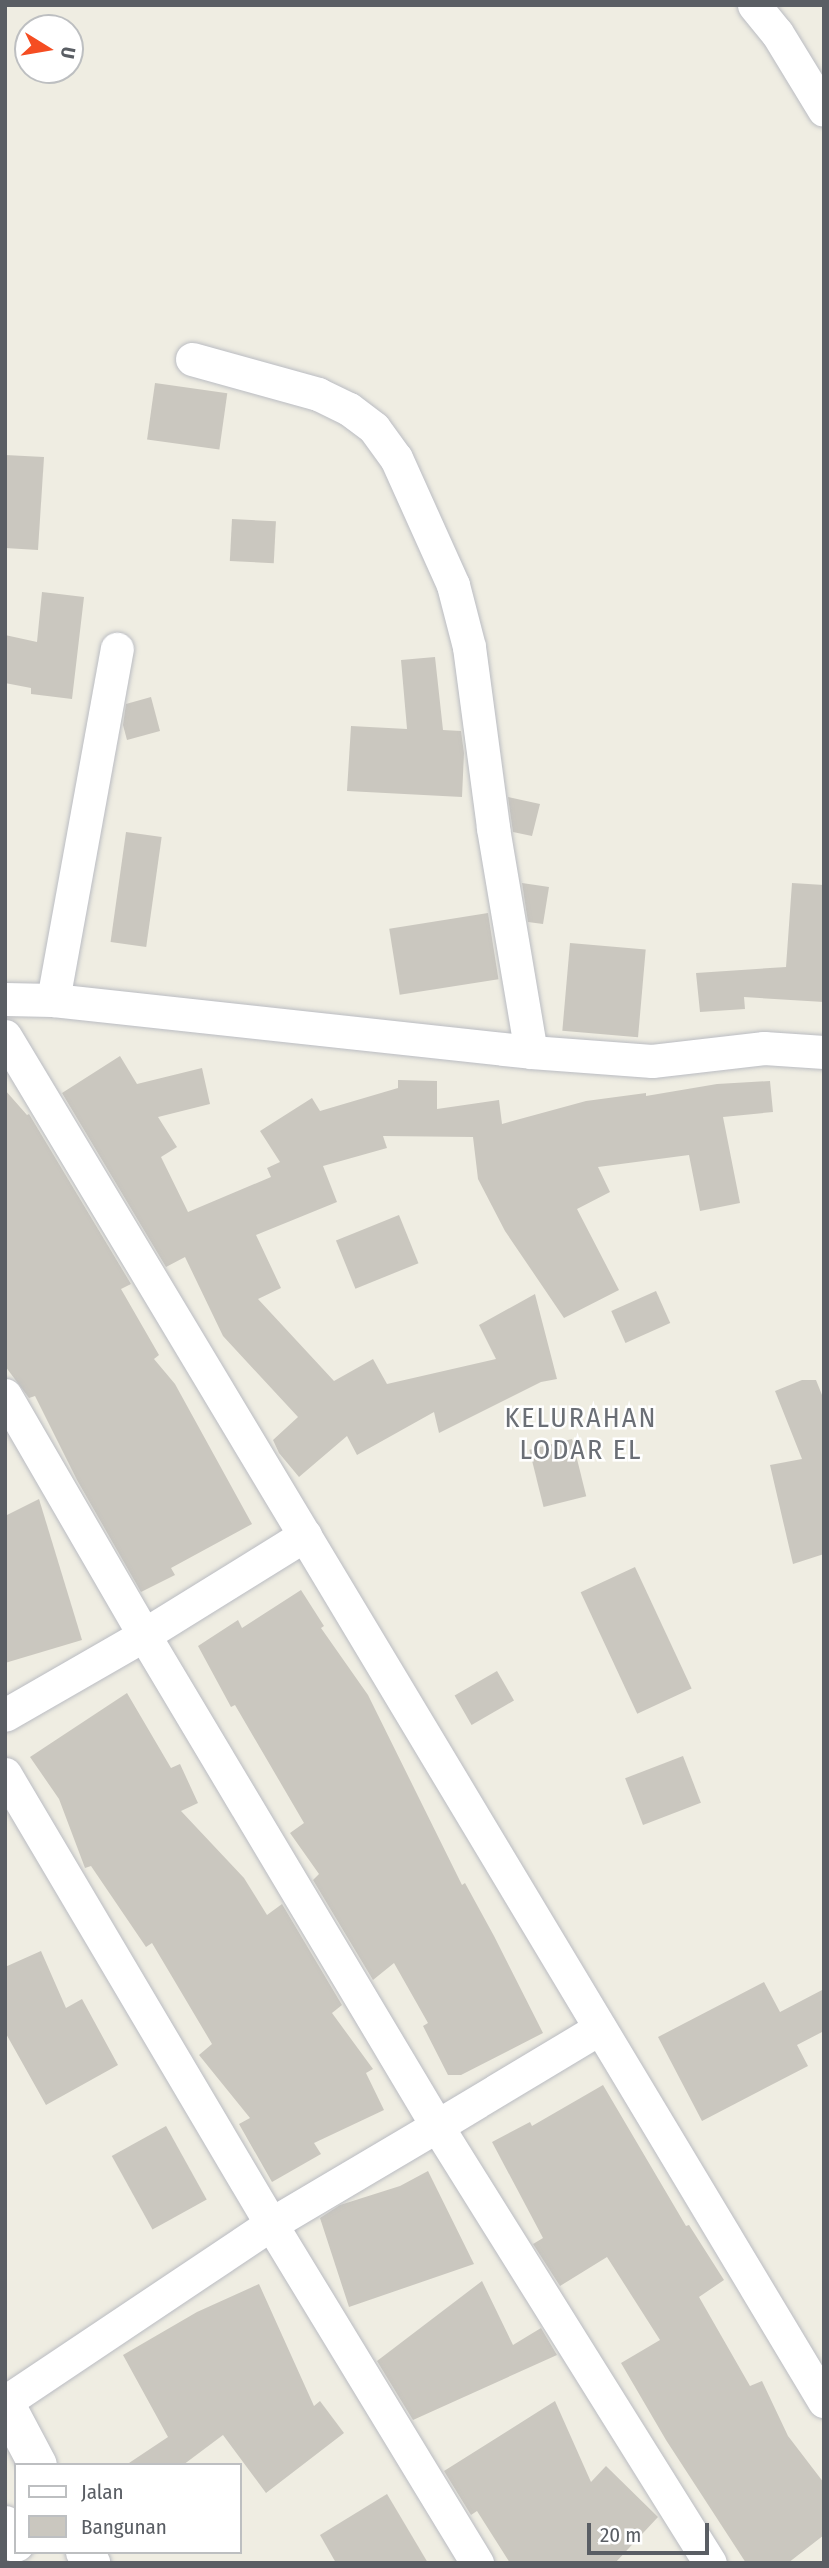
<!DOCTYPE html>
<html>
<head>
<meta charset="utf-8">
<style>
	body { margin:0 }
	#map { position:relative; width:829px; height:2568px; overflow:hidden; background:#efede2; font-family:"Fira Sans Condensed",sans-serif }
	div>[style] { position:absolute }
	.building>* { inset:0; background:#cac7bf; transform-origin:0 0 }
	.roads { filter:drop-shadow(0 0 2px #babcc2) drop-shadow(0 0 2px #babcc2) }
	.street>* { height:33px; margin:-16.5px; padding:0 16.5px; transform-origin:16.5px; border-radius:16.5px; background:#fff }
	.secondary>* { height:38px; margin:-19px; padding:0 19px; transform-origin:19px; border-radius:19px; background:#fff }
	span { translate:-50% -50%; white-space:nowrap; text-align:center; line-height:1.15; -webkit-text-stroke:5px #fff; paint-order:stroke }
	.quarter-label { font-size:28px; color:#6b6f76; letter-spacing:2px }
	.frame { position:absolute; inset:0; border:7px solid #5a5e64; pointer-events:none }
	.legend { position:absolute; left:14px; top:2463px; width:228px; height:91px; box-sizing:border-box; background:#fff; border:2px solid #bdbfc1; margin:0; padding:9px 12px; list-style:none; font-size:21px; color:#5a5e64 }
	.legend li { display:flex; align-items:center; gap:14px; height:35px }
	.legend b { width:35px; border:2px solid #bdbfc1 }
	.north { position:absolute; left:14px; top:14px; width:70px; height:70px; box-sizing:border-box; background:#fff; border:2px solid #bdbfc1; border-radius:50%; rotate:101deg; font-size:19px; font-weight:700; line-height:28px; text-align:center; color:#5a5e64 }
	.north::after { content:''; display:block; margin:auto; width:24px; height:32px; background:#f54d22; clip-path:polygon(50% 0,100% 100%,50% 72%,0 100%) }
	.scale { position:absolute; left:587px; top:2523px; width:122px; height:32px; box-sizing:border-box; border:4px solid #5a5e64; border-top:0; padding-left:9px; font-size:21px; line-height:24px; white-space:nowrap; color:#5a5e64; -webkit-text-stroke:5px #fff; paint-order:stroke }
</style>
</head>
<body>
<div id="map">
	<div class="building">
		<i style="left:155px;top:383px;width:73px;height:57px;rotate:8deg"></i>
		<i style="clip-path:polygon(5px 455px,44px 457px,38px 550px,5px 548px)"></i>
		<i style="left:232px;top:519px;width:44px;height:42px;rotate:3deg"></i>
		<i style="clip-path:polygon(42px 592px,84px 597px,72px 699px,31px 694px,31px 688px,5px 683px,5px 635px,37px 642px)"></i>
		<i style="clip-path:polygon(435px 657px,443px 730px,461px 731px,464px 753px,462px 797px,347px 791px,351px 726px,407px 729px,401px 660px)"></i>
		<i style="clip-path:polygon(151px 697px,160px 731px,127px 740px,123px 725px,126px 704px)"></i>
		<i style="clip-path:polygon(508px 797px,540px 804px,532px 836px,513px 832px)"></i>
		<i style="left:126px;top:832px;width:36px;height:111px;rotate:8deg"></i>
		<i style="clip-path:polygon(522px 883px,549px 887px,543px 924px,528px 922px)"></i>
		<i style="clip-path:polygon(792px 883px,824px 885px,824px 1002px,744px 997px,745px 1009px,700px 1012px,696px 973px,786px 967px)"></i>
		<i style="left:488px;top:913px;width:67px;height:100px;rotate:81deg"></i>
		<i style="left:570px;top:943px;width:76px;height:88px;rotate:5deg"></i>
		<i style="clip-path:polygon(120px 1056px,137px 1084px,202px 1068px,210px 1104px,158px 1117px,177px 1147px,161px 1157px,188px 1212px,271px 1177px,267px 1168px,280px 1162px,260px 1131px,312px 1098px,320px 1111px,398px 1088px,398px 1080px,437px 1081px,437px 1109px,499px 1100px,502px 1124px,586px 1101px,646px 1093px,646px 1096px,717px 1084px,770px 1081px,773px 1112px,723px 1117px,740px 1203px,700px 1211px,689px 1155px,598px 1167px,610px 1192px,577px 1209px,619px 1290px,564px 1318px,505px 1231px,478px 1179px,473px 1137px,383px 1136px,387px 1148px,323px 1166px,337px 1202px,256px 1235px,281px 1288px,258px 1299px,334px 1381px,373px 1359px,387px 1384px,496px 1359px,479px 1325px,535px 1294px,557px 1379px,541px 1382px,439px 1433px,434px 1412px,357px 1455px,347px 1436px,299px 1477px,279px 1453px,273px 1440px,298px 1417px,223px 1336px,185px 1257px,166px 1267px,62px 1093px)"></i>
		<i style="clip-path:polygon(5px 1090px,27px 1115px,29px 1114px,131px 1284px,121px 1289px,159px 1355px,154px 1359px,175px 1384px,252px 1524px,171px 1568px,175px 1575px,141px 1592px,77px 1480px,35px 1396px,29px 1398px,5px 1366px)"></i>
		<i style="left:399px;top:1215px;width:52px;height:68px;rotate:68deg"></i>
		<i style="left:656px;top:1291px;width:35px;height:49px;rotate:66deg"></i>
		<i style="clip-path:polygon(802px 1380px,816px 1380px,824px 1400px,824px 1554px,793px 1564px,770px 1465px,802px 1459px,775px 1391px)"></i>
		<i style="left:572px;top:1439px;width:59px;height:44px;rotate:76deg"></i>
		<i style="clip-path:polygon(39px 1499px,82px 1640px,5px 1663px,5px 1516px)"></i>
		<i style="left:635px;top:1567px;width:134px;height:60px;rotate:65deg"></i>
		<i style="clip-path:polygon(301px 1590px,324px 1626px,321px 1628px,368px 1695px,462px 1885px,465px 1883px,494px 1936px,543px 2033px,461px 2075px,448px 2075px,423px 2026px,428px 2023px,394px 1963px,373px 1980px,313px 1880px,319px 1874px,290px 1833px,304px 1823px,235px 1705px,231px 1707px,198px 1646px,238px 1620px,242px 1628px)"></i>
		<i style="left:497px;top:1671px;width:34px;height:49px;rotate:60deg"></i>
		<i style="clip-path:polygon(127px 1693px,171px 1768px,180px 1764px,198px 1803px,181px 1811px,244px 1878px,267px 1915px,282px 1904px,342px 2005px,332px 2013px,373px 2069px,366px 2073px,384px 2110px,314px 2143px,321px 2154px,272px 2182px,239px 2124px,250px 2118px,199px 2055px,212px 2044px,152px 1943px,146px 1947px,91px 1866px,85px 1868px,59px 1799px,30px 1757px)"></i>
		<i style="left:683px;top:1756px;width:50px;height:62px;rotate:69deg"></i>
		<i style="clip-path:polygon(41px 1951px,66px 2008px,82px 1999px,118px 2065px,46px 2105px,5px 2032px,5px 1967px)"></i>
		<i style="clip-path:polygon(764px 1982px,780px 2012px,824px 1989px,824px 2031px,797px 2045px,808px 2066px,702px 2121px,658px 2037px)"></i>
		<i style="clip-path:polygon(603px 2085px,686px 2226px,689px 2225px,724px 2280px,699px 2297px,750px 2386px,762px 2381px,788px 2436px,824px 2483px,824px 2535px,788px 2563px,746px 2563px,666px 2440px,621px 2363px,660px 2340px,607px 2257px,560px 2286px,533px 2244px,543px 2238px,492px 2142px,530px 2122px,532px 2126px)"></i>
		<i style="left:166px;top:2126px;width:84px;height:62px;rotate:61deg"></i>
		<i style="clip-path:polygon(428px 2171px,474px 2264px,349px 2307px,320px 2218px,340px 2205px,400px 2186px)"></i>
		<i style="clip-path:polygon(482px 2281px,513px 2345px,541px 2328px,557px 2355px,413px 2420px,377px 2361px)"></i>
		<i style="clip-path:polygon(259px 2284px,314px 2406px,320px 2401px,344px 2433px,266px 2493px,223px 2435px,183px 2465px,126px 2465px,168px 2437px,123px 2355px,197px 2312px)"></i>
		<i style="clip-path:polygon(555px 2401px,591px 2482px,606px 2466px,658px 2517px,615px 2563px,510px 2563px,477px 2511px,471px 2515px,444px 2471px)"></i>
		<i style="clip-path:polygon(387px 2494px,428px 2563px,336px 2563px,320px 2535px)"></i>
	</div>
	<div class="roads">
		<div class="street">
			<i style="left:754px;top:5px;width:36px;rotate:51deg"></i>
			<i style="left:777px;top:33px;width:90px;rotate:58.6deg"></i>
			<i style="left:192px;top:359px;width:131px;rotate:15.5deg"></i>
			<i style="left:318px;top:394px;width:34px;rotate:26deg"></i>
			<i style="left:349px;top:409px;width:31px;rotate:37deg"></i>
			<i style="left:374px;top:428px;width:37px;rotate:54deg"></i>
			<i style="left:396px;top:458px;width:139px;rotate:65.8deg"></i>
			<i style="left:453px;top:585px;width:64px;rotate:75.5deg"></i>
			<i style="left:469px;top:647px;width:183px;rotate:82.4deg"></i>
			<i style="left:493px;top:828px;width:227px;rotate:80.4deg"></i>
			<i style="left:5px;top:999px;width:48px;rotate:1.2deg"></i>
			<i style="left:53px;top:1000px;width:481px;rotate:6.2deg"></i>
			<i style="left:531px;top:1052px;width:121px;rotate:4.3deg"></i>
			<i style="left:652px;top:1061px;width:113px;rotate:-6.6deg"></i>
			<i style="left:764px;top:1048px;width:60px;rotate:3.8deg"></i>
			<i style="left:53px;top:1000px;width:357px;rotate:-79.7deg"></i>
			<i style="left:5px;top:1036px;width:1592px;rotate:59.04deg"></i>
			<i style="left:5px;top:1395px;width:277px;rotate:59.9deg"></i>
			<i style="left:144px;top:1635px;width:160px;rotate:150.1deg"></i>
			<i style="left:305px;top:1535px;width:190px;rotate:148.2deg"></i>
			<i style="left:144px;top:1635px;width:572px;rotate:59.17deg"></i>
			<i style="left:437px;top:2126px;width:190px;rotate:-31deg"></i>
			<i style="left:5px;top:1774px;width:523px;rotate:59.41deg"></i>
			<i style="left:271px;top:2224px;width:193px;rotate:-30.6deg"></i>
			<i style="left:437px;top:2126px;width:515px;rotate:58.01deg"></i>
			<i style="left:5px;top:2402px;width:320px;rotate:-33.8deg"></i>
			<i style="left:271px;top:2224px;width:397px;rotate:58.7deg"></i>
		</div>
		<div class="secondary">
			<i style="left:5px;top:2403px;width:70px;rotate:62deg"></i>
			<i style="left:5px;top:2525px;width:21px;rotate:59deg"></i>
			<i style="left:85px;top:2552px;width:13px;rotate:61deg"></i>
		</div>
	</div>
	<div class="quarter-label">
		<span style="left:581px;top:1434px">KELURAHAN<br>LODAR EL</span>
	</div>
	<div class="frame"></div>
	<ul class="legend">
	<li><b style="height:9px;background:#fff"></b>Jalan</li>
	<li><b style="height:19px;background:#cac7bf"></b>Bangunan</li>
	</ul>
	<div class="north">U</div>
	<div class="scale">20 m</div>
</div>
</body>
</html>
